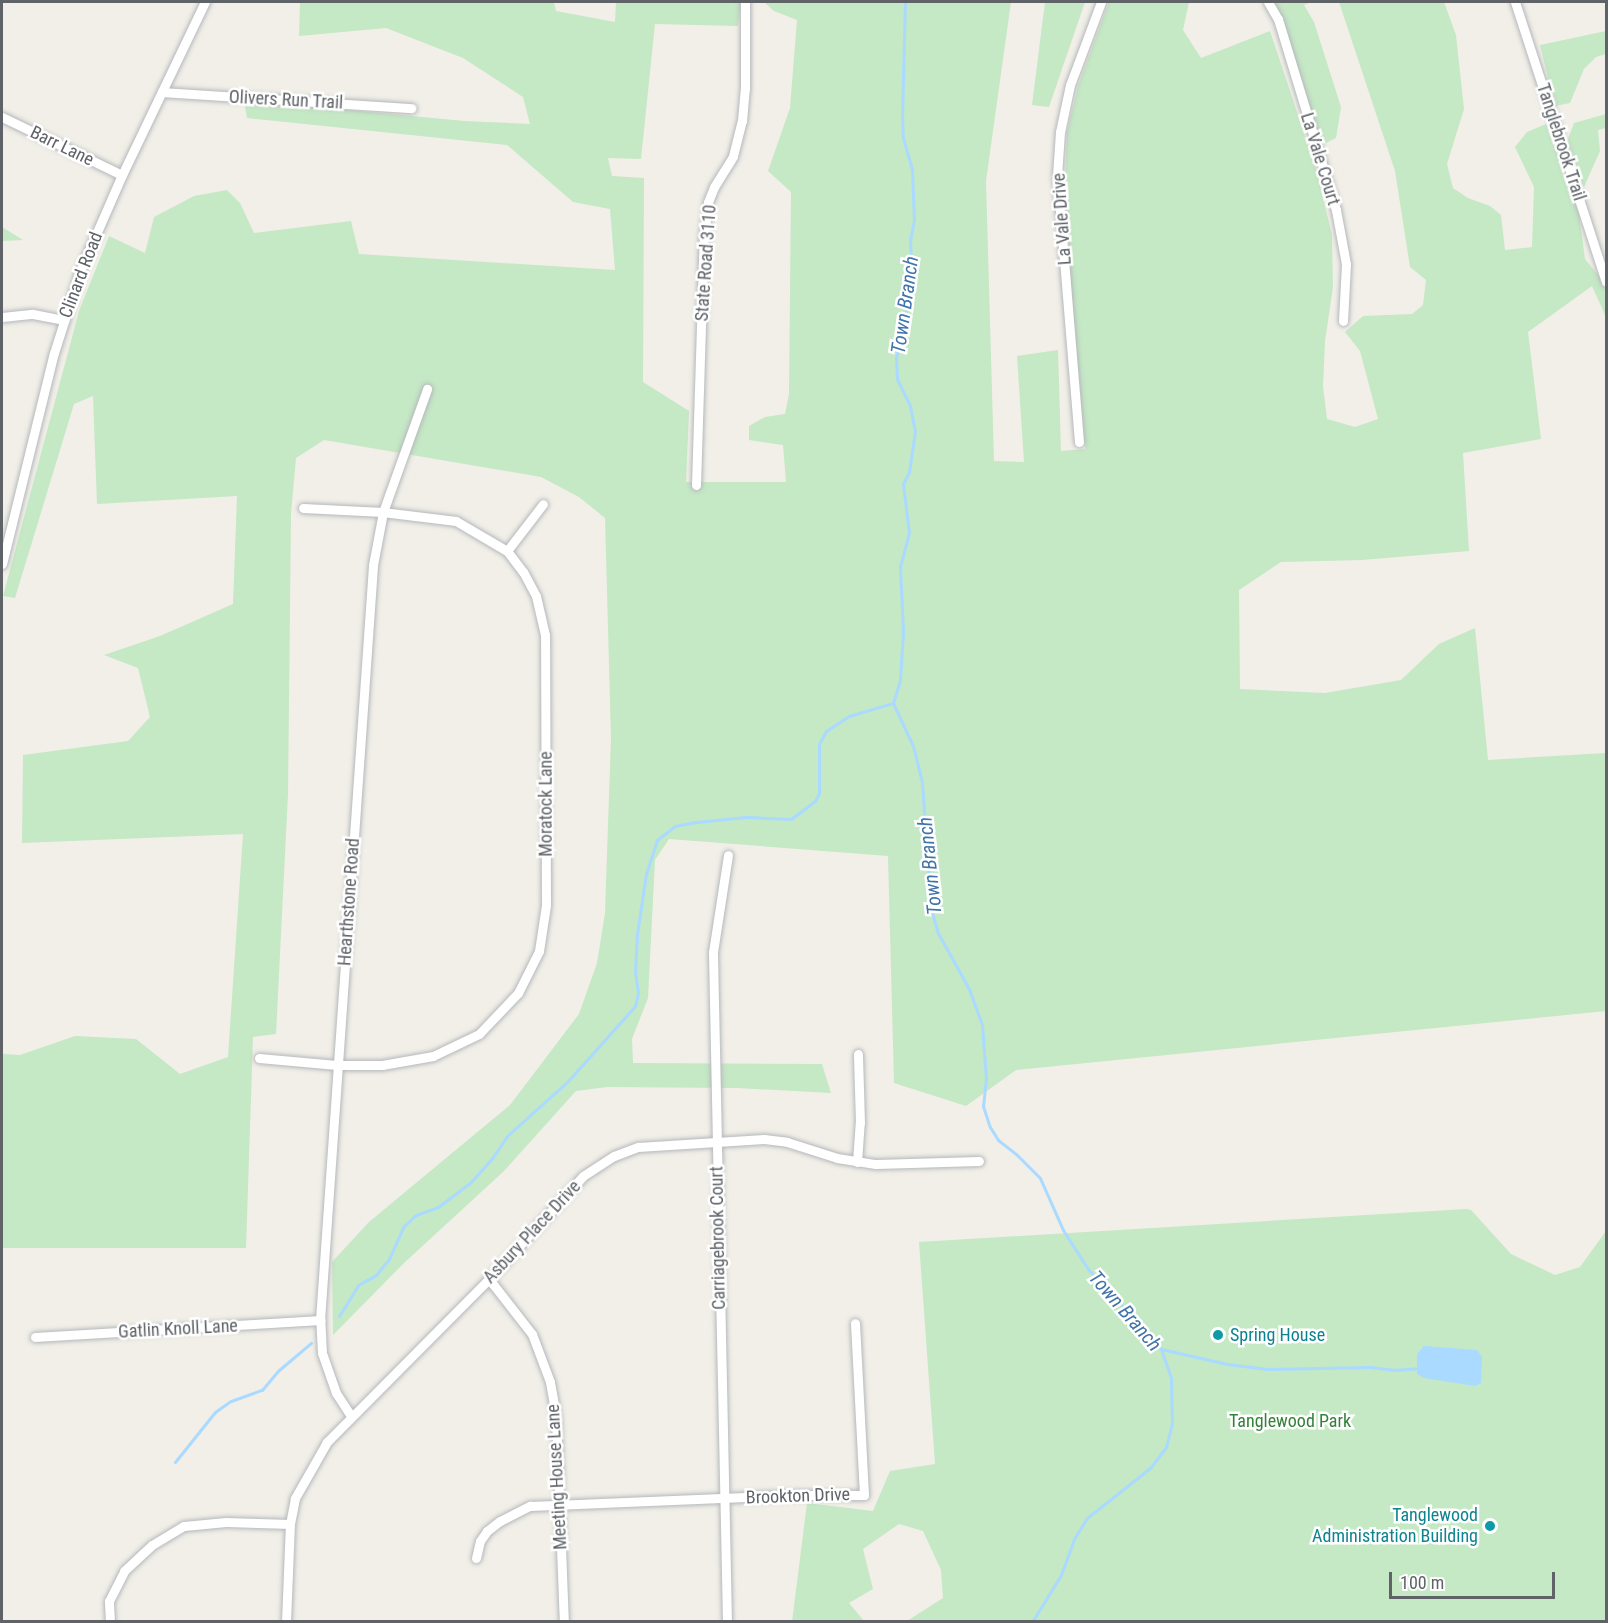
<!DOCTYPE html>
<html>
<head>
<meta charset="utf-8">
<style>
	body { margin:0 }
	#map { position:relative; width:1608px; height:1623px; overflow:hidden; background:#f1efe8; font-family:"Roboto Condensed",sans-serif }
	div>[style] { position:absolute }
	.green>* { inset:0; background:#c5e8c5 }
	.water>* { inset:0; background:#aadaff }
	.stream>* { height:3px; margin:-1.5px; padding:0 1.5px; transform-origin:1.5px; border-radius:1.5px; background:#aadaff }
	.roads { filter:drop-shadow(0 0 2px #b5b8bc) drop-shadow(0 0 2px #b5b8bc) }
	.minor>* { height:9px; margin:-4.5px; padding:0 4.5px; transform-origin:4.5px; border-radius:4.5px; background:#fff }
	.dots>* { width:16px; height:16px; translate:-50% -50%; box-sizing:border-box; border:3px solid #fff; border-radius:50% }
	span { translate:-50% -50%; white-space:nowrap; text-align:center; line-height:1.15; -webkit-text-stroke:5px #fff; paint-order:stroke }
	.street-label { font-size:18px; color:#5f6368 }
	.culture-label { font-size:18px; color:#0d838f }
	.left { translate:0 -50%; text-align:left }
	.right { translate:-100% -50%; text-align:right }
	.park-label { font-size:18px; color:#348238 }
	.water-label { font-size:20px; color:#4174aa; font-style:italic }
	.frame { position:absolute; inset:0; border:3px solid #5f6368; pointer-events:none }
	.scale { position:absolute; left:1389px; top:1572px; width:166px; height:27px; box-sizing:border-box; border:3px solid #5f6368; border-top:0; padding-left:8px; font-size:18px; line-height:21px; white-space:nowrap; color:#5f6368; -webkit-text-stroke:4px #fff; paint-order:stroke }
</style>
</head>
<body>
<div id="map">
	<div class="green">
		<i style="clip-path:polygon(300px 2px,554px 2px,556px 11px,615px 22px,616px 2px,741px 2px,738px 26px,655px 24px,641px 159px,608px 158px,612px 176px,644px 178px,643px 382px,689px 411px,686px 482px,786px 482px,783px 445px,749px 440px,749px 426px,765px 417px,785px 414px,789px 394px,791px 192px,768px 171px,790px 108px,797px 20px,774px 11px,764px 2px,1011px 2px,986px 181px,994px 461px,1024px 462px,1017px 356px,1058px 350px,1061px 451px,1085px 449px,1064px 205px,1067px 132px,1078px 86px,1109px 2px,1189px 2px,1183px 30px,1201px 58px,1270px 31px,1316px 169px,1332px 235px,1333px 287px,1325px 341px,1323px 386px,1327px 419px,1355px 427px,1378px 419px,1360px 351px,1345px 332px,1363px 316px,1412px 314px,1423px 305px,1426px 280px,1410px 267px,1395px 171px,1339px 2px,1444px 2px,1456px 35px,1464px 109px,1447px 164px,1453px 188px,1468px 198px,1490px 206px,1501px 215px,1505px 250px,1532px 247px,1534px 187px,1515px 147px,1527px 132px,1546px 124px,1579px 214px,1585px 259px,1606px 285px,1606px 317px,1592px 286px,1528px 332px,1541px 439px,1463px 453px,1469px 551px,1362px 560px,1281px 562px,1239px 590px,1240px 689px,1325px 693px,1401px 680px,1439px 644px,1475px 628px,1488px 760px,1606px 753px,1606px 1011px,1016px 1070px,966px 1106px,894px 1083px,888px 856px,669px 839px,655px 860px,648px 998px,632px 1039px,633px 1063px,822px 1064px,831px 1093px,737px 1088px,607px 1087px,576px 1091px,504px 1171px,404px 1263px,333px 1335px,332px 1262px,369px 1222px,510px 1105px,579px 1014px,597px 963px,605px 913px,611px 738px,605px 518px,579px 497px,541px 477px,324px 440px,296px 458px,291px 514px,288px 794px,276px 1034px,253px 1037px,246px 1248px,2px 1248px,2px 1054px,20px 1055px,75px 1036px,136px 1039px,180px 1074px,228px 1057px,243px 834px,22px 843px,23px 755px,128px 741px,150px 717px,138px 668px,104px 655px,160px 636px,233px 604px,237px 496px,97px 504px,93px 396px,74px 404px,15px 598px,3px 596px,79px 311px,109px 236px,145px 253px,154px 217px,194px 196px,227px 190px,240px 203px,254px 233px,351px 221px,359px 254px,615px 270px,610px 209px,573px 202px,507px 145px,247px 118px,244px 100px,464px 121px,530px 124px,523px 97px,463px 58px,386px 28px,299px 36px)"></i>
		<i style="clip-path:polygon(1045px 2px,1085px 2px,1049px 107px,1032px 105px)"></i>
		<i style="clip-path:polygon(1277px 2px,1311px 2px,1304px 5px,1314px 22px,1341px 107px,1336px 138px,1322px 145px,1274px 4px)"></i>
		<i style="clip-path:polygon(1606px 31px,1606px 54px,1596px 57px,1584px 69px,1570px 103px,1555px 106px,1540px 45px)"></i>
		<i style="clip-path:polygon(1606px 114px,1606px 128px,1598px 130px,1600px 151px,1584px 187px,1574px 165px,1568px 139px,1574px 123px)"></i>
		<i style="clip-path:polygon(2px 227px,23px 240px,2px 241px)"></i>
		<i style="clip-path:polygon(1466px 1209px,1471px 1210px,1511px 1254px,1555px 1275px,1580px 1267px,1606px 1231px,1606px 1621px,907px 1621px,943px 1598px,941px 1570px,923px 1531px,899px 1524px,863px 1549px,873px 1589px,849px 1603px,864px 1621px,792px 1622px,807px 1503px,873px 1511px,890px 1471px,935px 1464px,919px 1242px)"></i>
	</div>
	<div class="water">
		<i style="clip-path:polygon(1424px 1346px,1477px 1350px,1482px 1357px,1481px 1383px,1475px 1386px,1424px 1378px,1417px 1374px,1417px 1354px)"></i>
	</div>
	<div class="stream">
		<i style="left:905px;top:2px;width:112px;rotate:91.5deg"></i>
		<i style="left:902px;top:114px;width:24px;rotate:88deg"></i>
		<i style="left:903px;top:138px;width:33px;rotate:74deg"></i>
		<i style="left:912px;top:170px;width:50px;rotate:87.7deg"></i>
		<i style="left:914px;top:220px;width:20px;rotate:101deg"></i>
		<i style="left:910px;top:240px;width:44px;rotate:87.4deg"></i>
		<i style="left:912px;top:284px;width:76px;rotate:102.2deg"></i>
		<i style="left:896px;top:358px;width:21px;rotate:87deg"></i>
		<i style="left:897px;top:379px;width:30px;rotate:64deg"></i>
		<i style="left:910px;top:406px;width:25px;rotate:79deg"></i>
		<i style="left:915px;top:431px;width:41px;rotate:98.3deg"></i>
		<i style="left:909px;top:472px;width:13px;rotate:117deg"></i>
		<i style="left:903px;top:484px;width:49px;rotate:83deg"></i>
		<i style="left:909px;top:533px;width:34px;rotate:105deg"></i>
		<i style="left:900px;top:566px;width:66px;rotate:87.4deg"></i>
		<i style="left:903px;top:632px;width:48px;rotate:93.6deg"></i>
		<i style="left:900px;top:680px;width:24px;rotate:107deg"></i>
		<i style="left:893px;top:703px;width:47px;rotate:65.1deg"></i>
		<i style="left:913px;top:746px;width:38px;rotate:76deg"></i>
		<i style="left:922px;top:783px;width:126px;rotate:85.9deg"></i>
		<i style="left:931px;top:909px;width:25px;rotate:74deg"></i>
		<i style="left:938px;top:933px;width:64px;rotate:61deg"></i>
		<i style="left:969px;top:989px;width:38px;rotate:70deg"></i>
		<i style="left:982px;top:1025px;width:53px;rotate:85.7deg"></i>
		<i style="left:986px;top:1078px;width:28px;rotate:96deg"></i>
		<i style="left:983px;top:1106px;width:22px;rotate:72deg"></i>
		<i style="left:990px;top:1127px;width:15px;rotate:58deg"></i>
		<i style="left:998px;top:1140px;width:23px;rotate:38deg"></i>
		<i style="left:1016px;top:1154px;width:34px;rotate:45deg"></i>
		<i style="left:1040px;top:1178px;width:57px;rotate:66.1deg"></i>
		<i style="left:1063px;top:1230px;width:46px;rotate:57.3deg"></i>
		<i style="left:1088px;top:1269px;width:108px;rotate:47.6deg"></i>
		<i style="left:1161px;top:1349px;width:31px;rotate:71deg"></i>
		<i style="left:1171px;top:1378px;width:45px;rotate:88.7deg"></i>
		<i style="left:1172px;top:1423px;width:25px;rotate:104deg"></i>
		<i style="left:1166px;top:1447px;width:26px;rotate:127deg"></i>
		<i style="left:1150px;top:1468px;width:80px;rotate:141.6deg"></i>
		<i style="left:1087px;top:1518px;width:25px;rotate:122deg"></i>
		<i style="left:1074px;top:1539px;width:38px;rotate:110deg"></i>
		<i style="left:1061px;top:1575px;width:55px;rotate:121.7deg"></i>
		<i style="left:339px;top:1316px;width:36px;rotate:-58deg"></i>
		<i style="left:358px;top:1285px;width:21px;rotate:-29deg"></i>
		<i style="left:376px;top:1275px;width:21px;rotate:-51deg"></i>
		<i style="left:389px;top:1259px;width:36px;rotate:-66deg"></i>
		<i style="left:404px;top:1226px;width:16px;rotate:-43deg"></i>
		<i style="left:416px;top:1215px;width:23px;rotate:-20deg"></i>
		<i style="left:438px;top:1207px;width:39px;rotate:-37deg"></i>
		<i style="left:469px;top:1184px;width:36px;rotate:-48deg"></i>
		<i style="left:493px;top:1157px;width:25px;rotate:-56deg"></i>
		<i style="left:507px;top:1136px;width:82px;rotate:-42deg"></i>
		<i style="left:568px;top:1081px;width:101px;rotate:-48.2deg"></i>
		<i style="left:635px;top:1006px;width:13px;rotate:-77deg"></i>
		<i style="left:638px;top:993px;width:21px;rotate:-98deg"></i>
		<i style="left:635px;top:972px;width:38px;rotate:-87deg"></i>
		<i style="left:637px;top:934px;width:61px;rotate:-81.5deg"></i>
		<i style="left:646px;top:874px;width:36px;rotate:-72deg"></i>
		<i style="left:657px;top:840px;width:23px;rotate:-38deg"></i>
		<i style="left:675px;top:826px;width:21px;rotate:-11deg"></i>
		<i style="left:696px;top:822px;width:50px;rotate:-5.7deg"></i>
		<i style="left:746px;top:817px;width:45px;rotate:2.5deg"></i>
		<i style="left:791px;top:819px;width:30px;rotate:-37deg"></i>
		<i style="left:815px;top:801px;width:9px;rotate:-63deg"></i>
		<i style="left:819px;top:793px;width:49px;rotate:-90deg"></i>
		<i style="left:819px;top:744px;width:15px;rotate:-62deg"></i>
		<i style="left:826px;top:731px;width:27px;rotate:-33deg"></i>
		<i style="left:849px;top:716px;width:46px;rotate:-16.5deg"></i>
		<i style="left:1161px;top:1349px;width:68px;rotate:12.8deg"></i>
		<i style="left:1227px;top:1364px;width:39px;rotate:7deg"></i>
		<i style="left:1266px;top:1369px;width:104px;rotate:-1.1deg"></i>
		<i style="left:1370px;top:1367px;width:23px;rotate:7deg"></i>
		<i style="left:1393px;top:1370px;width:26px;rotate:-4deg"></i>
		<i style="left:175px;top:1462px;width:64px;rotate:-51.3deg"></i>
		<i style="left:215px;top:1412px;width:19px;rotate:-35deg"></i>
		<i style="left:231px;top:1401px;width:33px;rotate:-20deg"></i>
		<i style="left:262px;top:1390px;width:26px;rotate:-50deg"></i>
		<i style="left:279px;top:1370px;width:42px;rotate:-40.2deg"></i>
	</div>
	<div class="roads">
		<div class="minor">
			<i style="left:1268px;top:2px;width:20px;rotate:60deg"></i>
			<i style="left:1278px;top:19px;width:200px;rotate:73.1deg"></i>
			<i style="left:1336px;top:210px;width:55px;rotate:79.5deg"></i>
			<i style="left:1346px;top:264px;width:57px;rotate:93deg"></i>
			<i style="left:1515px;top:2px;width:294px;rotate:72deg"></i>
			<i style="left:162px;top:92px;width:250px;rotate:3.7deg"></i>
			<i style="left:2px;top:117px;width:133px;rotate:25.8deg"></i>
			<i style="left:2px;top:317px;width:31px;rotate:-6deg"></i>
			<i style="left:33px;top:314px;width:32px;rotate:11deg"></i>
			<i style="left:1079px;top:442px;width:267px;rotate:-94.7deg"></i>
			<i style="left:1057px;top:176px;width:44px;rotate:-86.1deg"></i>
			<i style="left:1060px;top:132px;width:48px;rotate:-78deg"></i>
			<i style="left:1070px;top:85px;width:89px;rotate:-69.5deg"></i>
			<i style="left:696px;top:485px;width:249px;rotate:-88.2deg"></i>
			<i style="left:704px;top:236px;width:34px;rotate:-83deg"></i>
			<i style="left:708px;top:202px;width:16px;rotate:-68deg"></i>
			<i style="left:714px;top:187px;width:36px;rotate:-58deg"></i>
			<i style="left:733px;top:156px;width:36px;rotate:-76deg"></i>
			<i style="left:742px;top:121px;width:32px;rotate:-85deg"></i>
			<i style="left:745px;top:89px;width:87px;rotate:-90deg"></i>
			<i style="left:507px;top:551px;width:59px;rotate:-52.5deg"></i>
			<i style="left:2px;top:564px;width:217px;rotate:-76.2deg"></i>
			<i style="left:54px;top:353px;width:86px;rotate:-72.4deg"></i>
			<i style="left:80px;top:271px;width:105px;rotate:-66.4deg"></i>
			<i style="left:122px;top:175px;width:192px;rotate:-64.4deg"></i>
			<i style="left:259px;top:1058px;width:78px;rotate:5.1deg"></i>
			<i style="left:337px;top:1065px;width:45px"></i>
			<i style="left:382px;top:1065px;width:52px;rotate:-10deg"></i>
			<i style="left:433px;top:1056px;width:51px;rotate:-25.6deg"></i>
			<i style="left:479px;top:1034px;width:57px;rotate:-46.4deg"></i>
			<i style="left:518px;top:993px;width:47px;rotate:-63.4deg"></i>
			<i style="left:539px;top:951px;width:47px;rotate:-81.3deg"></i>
			<i style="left:546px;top:905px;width:270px;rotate:-90.2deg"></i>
			<i style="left:545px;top:635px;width:40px;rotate:-103deg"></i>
			<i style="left:536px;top:596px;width:27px;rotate:-118deg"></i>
			<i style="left:523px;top:572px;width:26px;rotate:-127deg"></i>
			<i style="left:507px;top:551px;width:59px;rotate:-149.5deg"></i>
			<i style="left:456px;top:521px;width:74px;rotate:-173deg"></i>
			<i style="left:383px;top:512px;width:80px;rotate:-177.1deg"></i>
			<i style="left:857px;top:1162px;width:39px;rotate:-86deg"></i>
			<i style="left:860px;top:1123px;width:69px;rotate:-91.7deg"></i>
			<i style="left:489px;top:1279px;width:70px;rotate:52deg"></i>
			<i style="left:532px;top:1334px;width:51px;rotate:69.4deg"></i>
			<i style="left:550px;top:1382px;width:36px;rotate:80deg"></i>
			<i style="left:556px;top:1417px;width:205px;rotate:87.8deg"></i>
			<i style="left:35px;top:1337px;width:286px;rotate:-3.4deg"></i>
			<i style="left:351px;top:1416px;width:27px;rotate:-123deg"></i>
			<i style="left:336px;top:1393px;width:42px;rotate:-109.3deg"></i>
			<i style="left:322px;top:1353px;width:33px;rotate:-93deg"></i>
			<i style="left:320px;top:1320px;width:757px;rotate:-85.98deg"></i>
			<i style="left:373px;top:565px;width:54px;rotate:-79.3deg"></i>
			<i style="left:383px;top:512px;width:131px;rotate:-70.3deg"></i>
			<i style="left:476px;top:1558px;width:17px;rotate:-77deg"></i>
			<i style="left:480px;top:1541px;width:12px;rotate:-55deg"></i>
			<i style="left:487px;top:1531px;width:16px;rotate:-38deg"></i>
			<i style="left:500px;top:1521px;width:34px;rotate:-27deg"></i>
			<i style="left:530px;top:1506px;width:263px;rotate:-2.4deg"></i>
			<i style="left:793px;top:1495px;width:71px"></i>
			<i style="left:864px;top:1495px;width:172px;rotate:-93deg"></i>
			<i style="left:110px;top:1622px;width:21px;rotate:-93deg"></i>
			<i style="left:109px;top:1601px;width:34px;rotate:-63deg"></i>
			<i style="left:124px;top:1571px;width:38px;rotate:-43deg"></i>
			<i style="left:152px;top:1545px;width:37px;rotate:-31deg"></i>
			<i style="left:184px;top:1526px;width:42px;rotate:-5.4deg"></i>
			<i style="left:226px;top:1522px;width:64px;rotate:1.8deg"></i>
			<i style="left:286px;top:1622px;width:98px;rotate:-87.7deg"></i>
			<i style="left:290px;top:1524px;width:26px;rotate:-79deg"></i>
			<i style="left:295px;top:1498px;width:64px;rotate:-60.3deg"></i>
			<i style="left:327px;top:1442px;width:230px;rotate:-45.2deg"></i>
			<i style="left:489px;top:1279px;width:139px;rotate:-47.6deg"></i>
			<i style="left:583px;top:1176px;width:37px;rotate:-33deg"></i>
			<i style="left:614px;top:1156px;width:26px;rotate:-21deg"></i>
			<i style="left:638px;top:1147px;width:126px;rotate:-3.6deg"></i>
			<i style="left:764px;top:1139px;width:23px;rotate:7deg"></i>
			<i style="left:787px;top:1142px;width:52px;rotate:17.7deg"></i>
			<i style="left:837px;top:1158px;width:39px;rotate:9deg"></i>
			<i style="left:876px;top:1164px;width:103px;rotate:-1.7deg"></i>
			<i style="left:727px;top:1622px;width:670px;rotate:-91.2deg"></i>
			<i style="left:713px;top:952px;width:98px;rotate:-81.2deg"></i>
		</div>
	</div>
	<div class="dots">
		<i style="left:1218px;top:1335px;background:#0f9aa8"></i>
		<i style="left:1490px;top:1526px;background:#0f9aa8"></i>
	</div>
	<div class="street-label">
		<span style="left:286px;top:100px;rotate:3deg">Olivers Run Trail</span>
		<span style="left:1561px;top:142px;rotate:72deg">Tanglebrook Trail</span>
		<span style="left:62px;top:146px;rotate:26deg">Barr Lane</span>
		<span style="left:1320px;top:159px;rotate:73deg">La Vale Court</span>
		<span style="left:1062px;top:219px;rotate:-94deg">La Vale Drive</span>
		<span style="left:706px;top:263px;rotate:-86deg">State Road 3110</span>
		<span style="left:81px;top:275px;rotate:-69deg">Clinard Road</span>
		<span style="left:546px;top:804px;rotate:-90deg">Moratock Lane</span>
		<span style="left:349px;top:902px;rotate:-86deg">Hearthstone Road</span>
		<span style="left:532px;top:1232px;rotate:-47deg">Asbury Place Drive</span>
		<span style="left:718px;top:1238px;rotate:-91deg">Carriagebrook Court</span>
		<span style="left:178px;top:1329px;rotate:-3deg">Gatlin Knoll Lane</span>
		<span style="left:557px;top:1477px;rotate:-93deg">Meeting House Lane</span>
		<span style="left:798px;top:1496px;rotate:-2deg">Brookton Drive</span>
	</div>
	<div class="culture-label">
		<span class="left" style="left:1230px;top:1335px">Spring House</span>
		<span class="right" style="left:1478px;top:1526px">Tanglewood<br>Administration Building</span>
	</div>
	<div class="park-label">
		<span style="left:1290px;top:1421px">Tanglewood Park</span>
	</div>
	<div class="water-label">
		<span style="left:905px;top:305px;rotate:-82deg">Town Branch</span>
		<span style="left:930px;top:866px;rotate:-96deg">Town Branch</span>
		<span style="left:1125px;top:1311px;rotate:49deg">Town Branch</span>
	</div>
	<div class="frame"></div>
	<div class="scale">100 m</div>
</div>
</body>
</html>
